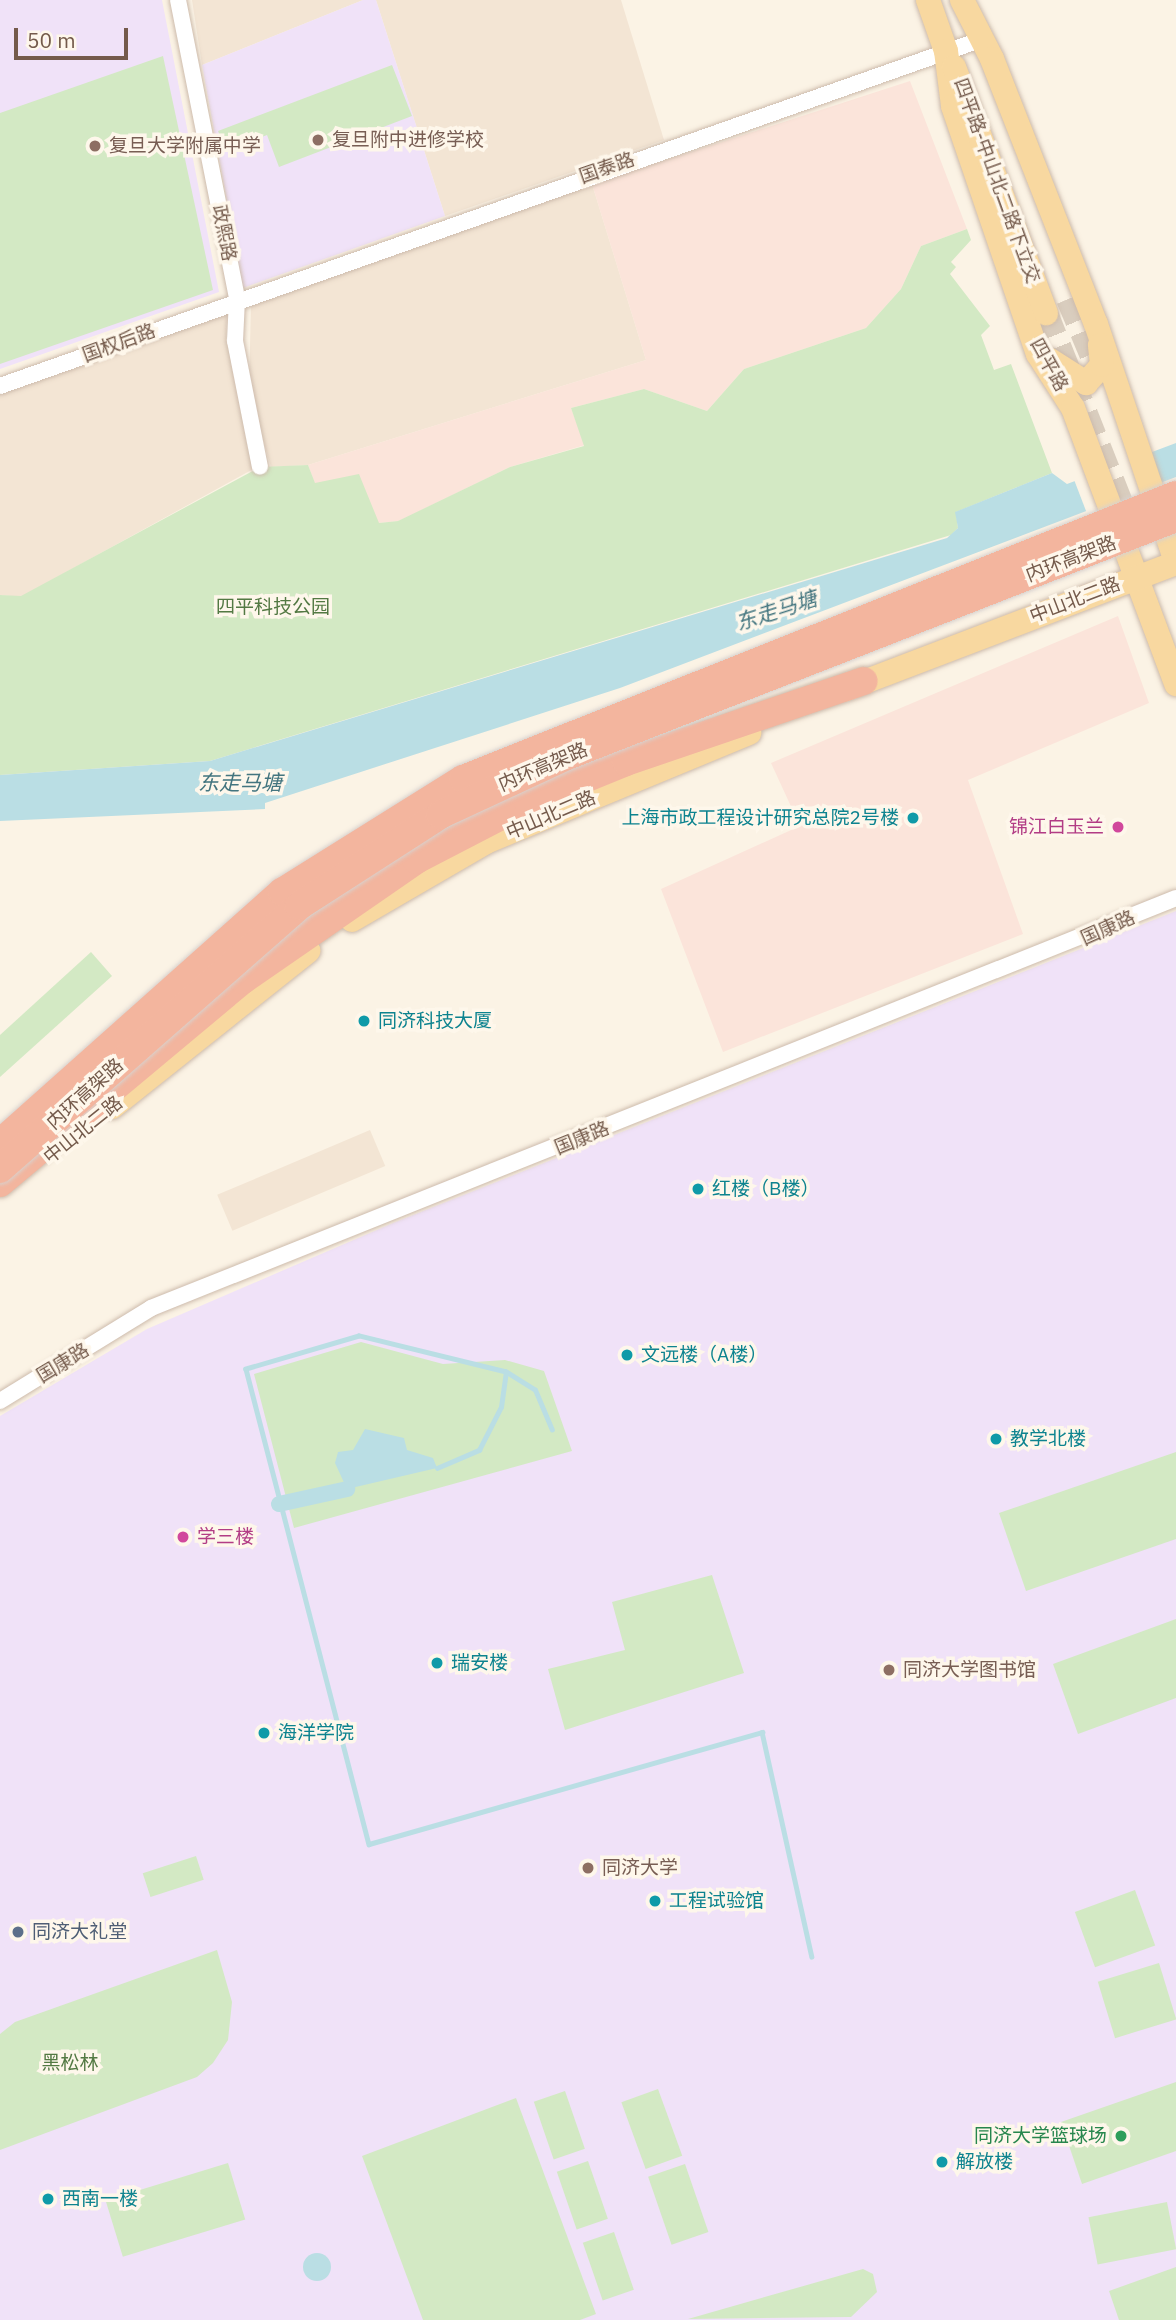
<!DOCTYPE html>
<html>
<head>
<meta charset="utf-8">
<style>
	body { margin:0 }
	#map { position:relative; width:1176px; height:2320px; overflow:hidden; background:#fbf3e5; font-family:"IBM Plex Sans","Noto Sans SC",sans-serif }
	div>[style] { position:absolute }
	.residential>* { inset:0; background:#f3e5d4; transform-origin:0 0 }
	.commercial>* { inset:0; background:#fbe4da }
	.education>* { inset:0; background:#f0e2f8 }
	.green>* { inset:0; background:#d3e9c4; transform-origin:0 0 }
	.water>* { inset:0; background:#badee4 }
	.round { border-radius:50% }
	.pier>* { inset:0; background:#fbf3e5; transform-origin:0 0 }
	.stream>* { height:4.5px; margin:-2.25px; padding:0 2.25px; transform-origin:2.25px; border-radius:2.25px; background:#badee4 }
	.canal>* { height:16px; margin:-8px; padding:0 8px; transform-origin:8px; border-radius:8px; background:#badee4 }
	.primary-tunnel>* { height:24px; margin-top:-12px; transform-origin:0; background:repeating-linear-gradient(90deg,#d9cdbe 0 24px,transparent 0 36px) }
	.roads { filter:drop-shadow(0 0 2px #cdbbac) drop-shadow(0 0 2px #cdbbac) }
	.street>* { height:16px; margin:-8px; padding:0 8px; transform-origin:8px; border-radius:8px; background:#fff }
	.primary>* { height:24px; margin:-12px; padding:0 12px; transform-origin:12px; border-radius:12px; background:#f8d8a0 }
	.highway>* { height:28px; margin:-14px; padding:0 14px; transform-origin:14px; border-radius:14px; background:#f3b59e }
	.bridges { filter:drop-shadow(0 0 2px #d8d1cd) drop-shadow(0 0 2px #d8d1cd) }
	.highway-bridge>* { height:28px; margin:-14px; padding:0 14px; transform-origin:14px; border-radius:14px; background:#f3b59e }
	.dots>* { width:19px; height:19px; translate:-50% -50%; box-sizing:border-box; border:4px solid #fef7eb; border-radius:50% }
	span { translate:-50% -50%; white-space:nowrap; text-align:center; line-height:1.15; -webkit-text-stroke:7px #fef7eb; paint-order:stroke }
	.education-label { font-size:19px; color:#785e54 }
	.left { translate:0 -50%; text-align:left }
	.street-label { font-size:19px; color:#745a4b }
	.park-label { font-size:19px; color:#537943 }
	.culture-label { font-size:19px; color:#0d838f }
	.right { translate:-100% -50%; text-align:right }
	.hotel-label { font-size:19px; color:#b23c85 }
	.service-label { font-size:19px; color:#4e5e75 }
	.leisure-label { font-size:19px; color:#27864d }
	.water-label { font-size:21px; color:#43757f; font-style:italic }
	.scale { position:absolute; left:14px; top:28px; width:114px; height:32px; box-sizing:border-box; border:4px solid #745a4b; border-top:0; padding-left:9px; font-size:21px; line-height:24px; white-space:nowrap; color:#745a4b; -webkit-text-stroke:5px #fef7eb; paint-order:stroke }
</style>
</head>
<body>
<div id="map">
	<div class="residential">
		<i style="clip-path:polygon(192px 0,363px 0,202px 65px)"></i>
		<i style="clip-path:polygon(376px 0,621px 0,664px 140px,445px 216px)"></i>
		<i style="clip-path:polygon(592px 184px,646px 360px,308px 465px,271px 467px,249px 391px,251px 305px)"></i>
		<i style="clip-path:polygon(227px 310px,226px 337px,255px 468px,21px 597px,0 595px,0 393px)"></i>
		<i style="left:370px;top:1130px;width:39px;height:166px;rotate:67deg"></i>
	</div>
	<div class="commercial">
		<i style="clip-path:polygon(910px 81px,967px 229px,921px 246px,901px 289px,866px 328px,744px 369px,707px 411px,644px 389px,571px 408px,585px 445px,510px 467px,399px 521px,379px 523px,315px 484px,308px 465px,646px 360px,592px 184px)"></i>
		<i style="clip-path:polygon(1118px 616px,1149px 703px,968px 780px,1023px 934px,723px 1052px,661px 889px,800px 826px,771px 763px)"></i>
	</div>
	<div class="education">
		<i style="clip-path:polygon(0 0,162px 0,219px 292px,0 369px)"></i>
		<i style="clip-path:polygon(363px 0,376px 0,445px 216px,243px 288px,202px 65px)"></i>
		<i style="clip-path:polygon(1176px 911px,1176px 2320px,0 2320px,0 1416px,147px 1329px,393px 1223px)"></i>
	</div>
	<div class="green">
		<i style="clip-path:polygon(163px 56px,213px 290px,0 364px,0 113px)"></i>
		<i style="clip-path:polygon(392px 65px,412px 116px,279px 167px,267px 135px,226px 151px,218px 131px)"></i>
		<i style="clip-path:polygon(967px 229px,971px 240px,951px 262px,956px 267px,950px 274px,990px 326px,981px 335px,994px 370px,1011px 364px,1052px 473px,956px 512px,958px 528px,951px 535px,210px 761px,0 775px,0 595px,21px 596px,260px 467px,308px 465px,315px 483px,359px 474px,379px 523px,398px 521px,510px 467px,584px 446px,571px 408px,644px 389px,707px 411px,744px 369px,866px 328px,901px 289px,921px 246px)"></i>
		<i style="clip-path:polygon(91px 952px,112px 976px,0 1077px,0 1035px)"></i>
		<i style="clip-path:polygon(361px 1342px,443px 1364px,505px 1360px,544px 1371px,572px 1451px,294px 1528px,254px 1374px)"></i>
		<i style="clip-path:polygon(1176px 1452px,1176px 1539px,1026px 1591px,999px 1513px)"></i>
		<i style="clip-path:polygon(712px 1575px,744px 1673px,565px 1730px,548px 1669px,625px 1650px,612px 1602px)"></i>
		<i style="clip-path:polygon(1176px 1619px,1176px 1698px,1078px 1734px,1053px 1664px)"></i>
		<i style="left:196px;top:1856px;width:25px;height:56px;rotate:72deg"></i>
		<i style="left:1135px;top:1890px;width:59px;height:64px;rotate:70deg"></i>
		<i style="clip-path:polygon(217px 1950px,232px 2002px,228px 2040px,213px 2063px,197px 2077px,0 2150px,0 2034px,15px 2022px)"></i>
		<i style="left:1159px;top:1963px;width:59px;height:64px;rotate:73deg"></i>
		<i style="clip-path:polygon(1176px 2082px,1176px 2151px,1082px 2184px,1061px 2122px)"></i>
		<i style="left:658px;top:2089px;width:71px;height:39px;rotate:70deg"></i>
		<i style="left:565px;top:2091px;width:61px;height:33px;rotate:71deg"></i>
		<i style="clip-path:polygon(516px 2098px,596px 2314px,580px 2320px,423px 2320px,362px 2156px)"></i>
		<i style="left:588px;top:2161px;width:61px;height:33px;rotate:71deg"></i>
		<i style="left:228px;top:2163px;width:59px;height:128px;rotate:73deg"></i>
		<i style="left:685px;top:2164px;width:72px;height:39px;rotate:71deg"></i>
		<i style="left:1167px;top:2202px;width:48px;height:80px;rotate:79deg"></i>
		<i style="left:614px;top:2232px;width:61px;height:33px;rotate:71deg"></i>
		<i style="clip-path:polygon(1176px 2267px,1176px 2320px,1119px 2320px,1109px 2291px)"></i>
		<i style="clip-path:polygon(863px 2269px,873px 2274px,877px 2292px,851px 2317px,688px 2319px)"></i>
	</div>
	<div class="water">
		<i style="clip-path:polygon(1176px 443px,1176px 477px,620px 688px,265px 803px,265px 809px,0 821px,0 775px,210px 761px,947px 538px,958px 528px,955px 512px,1052px 473px,1067px 484px)"></i>
		<i style="clip-path:polygon(365px 1429px,404px 1438px,407px 1450px,433px 1458px,437px 1468px,347px 1489px,335px 1463px,338px 1452px,353px 1450px)"></i>
		<i class="round" style="left:303px;top:2253px;width:28px;height:28px"></i>
	</div>
	<div class="pier">
		<i style="left:1149px;top:449px;width:40px;height:81px;rotate:69deg"></i>
	</div>
	<div class="stream">
		<i style="left:552px;top:1430px;width:43px;rotate:-113deg"></i>
		<i style="left:535px;top:1390px;width:34px;rotate:-148deg"></i>
		<i style="left:506px;top:1372px;width:151px;rotate:-166.2deg"></i>
		<i style="left:359px;top:1336px;width:118px;rotate:163.7deg"></i>
		<i style="left:246px;top:1369px;width:491px;rotate:75.5deg"></i>
		<i style="left:369px;top:1844px;width:409px;rotate:-15.9deg"></i>
		<i style="left:762px;top:1732px;width:230px;rotate:77.5deg"></i>
		<i style="left:437px;top:1468px;width:46px;rotate:-23.2deg"></i>
		<i style="left:479px;top:1450px;width:48px;rotate:-62.9deg"></i>
		<i style="left:501px;top:1407px;width:35px;rotate:-82deg"></i>
	</div>
	<div class="canal">
		<i style="left:279px;top:1504px;width:70px;rotate:-12.4deg"></i>
	</div>
	<div class="primary-tunnel">
		<i style="left:1068px;top:299px;width:82px;rotate:67.2deg"></i>
		<i style="left:1046px;top:313px;width:237px;rotate:68.4deg"></i>
	</div>
	<div class="roads">
		<div class="street">
			<i style="left:178px;top:0;width:305px;rotate:78.8deg"></i>
			<i style="left:237px;top:299px;width:42px;rotate:92.7deg"></i>
			<i style="left:235px;top:341px;width:128px;rotate:78.8deg"></i>
			<i style="left:0;top:386px;width:1036px;rotate:-19.45deg"></i>
			<i style="left:0;top:1401px;width:177px;rotate:-31.6deg"></i>
			<i style="left:151px;top:1308px;width:1104px;rotate:-21.8deg"></i>
		</div>
		<div class="primary">
			<i style="left:928px;top:0;width:54px;rotate:70.6deg"></i>
			<i style="left:946px;top:51px;width:55px;rotate:82.7deg"></i>
			<i style="left:953px;top:106px;width:262px;rotate:71.1deg"></i>
			<i style="left:1038px;top:354px;width:64px;rotate:57.1deg"></i>
			<i style="left:1073px;top:408px;width:295px;rotate:69.5deg"></i>
			<i style="left:962px;top:0;width:66px;rotate:63deg"></i>
			<i style="left:992px;top:59px;width:285px;rotate:68.6deg"></i>
			<i style="left:1096px;top:324px;width:251px;rotate:71.4deg"></i>
			<i style="left:954px;top:67px;width:263px;rotate:69.5deg"></i>
			<i style="left:1050px;top:360px;width:43px;rotate:32.6deg"></i>
			<i style="left:1086px;top:383px;width:24px;rotate:-48deg"></i>
			<i style="left:1102px;top:365px;width:20px;rotate:-96deg"></i>
			<i style="left:846px;top:689px;width:353px;rotate:-20.9deg"></i>
			<i style="left:352px;top:920px;width:155px;rotate:-30.2deg"></i>
			<i style="left:486px;top:842px;width:285px;rotate:-22.5deg"></i>
			<i style="left:112px;top:1107px;width:251px;rotate:-38.5deg"></i>
		</div>
		<div class="highway">
			<i style="left:0;top:1183px;width:317px;rotate:-39.9deg"></i>
			<i style="left:243px;top:980px;width:211px;rotate:-34.7deg"></i>
			<i style="left:416px;top:860px;width:126px;rotate:-27.4deg"></i>
			<i style="left:528px;top:802px;width:106px;rotate:-22.2deg"></i>
			<i style="left:626px;top:762px;width:251px;rotate:-18.8deg"></i>
		</div>
	</div>
	<div class="bridges">
		<div class="highway-bridge">
			<i style="left:0;top:1143px;width:378px;rotate:-41.7deg"></i>
			<i style="left:282px;top:892px;width:213px;rotate:-32deg"></i>
			<i style="left:463px;top:779px;width:767px;rotate:-21.72deg"></i>
			<i style="left:0;top:1169px;width:398px;rotate:-41.3deg"></i>
			<i style="left:299px;top:906px;width:168px;rotate:-32.8deg"></i>
			<i style="left:440px;top:815px;width:140px;rotate:-24.9deg"></i>
			<i style="left:567px;top:756px;width:654px;rotate:-21.35deg"></i>
		</div>
	</div>
	<div class="dots">
		<i style="left:318px;top:140px;background:#8d6e63"></i>
		<i style="left:95px;top:146px;background:#8d6e63"></i>
		<i style="left:913px;top:818px;background:#0f9aa8"></i>
		<i style="left:1118px;top:827px;background:#d1479c"></i>
		<i style="left:364px;top:1021px;background:#0f9aa8"></i>
		<i style="left:698px;top:1189px;background:#0f9aa8"></i>
		<i style="left:627px;top:1355px;background:#0f9aa8"></i>
		<i style="left:996px;top:1439px;background:#0f9aa8"></i>
		<i style="left:183px;top:1537px;background:#d1479c"></i>
		<i style="left:437px;top:1663px;background:#0f9aa8"></i>
		<i style="left:889px;top:1670px;background:#8d6e63"></i>
		<i style="left:264px;top:1733px;background:#0f9aa8"></i>
		<i style="left:588px;top:1868px;background:#8d6e63"></i>
		<i style="left:655px;top:1901px;background:#0f9aa8"></i>
		<i style="left:18px;top:1932px;background:#5c6f8a"></i>
		<i style="left:1121px;top:2136px;background:#2e9e5b"></i>
		<i style="left:942px;top:2162px;background:#0f9aa8"></i>
		<i style="left:48px;top:2199px;background:#0f9aa8"></i>
	</div>
	<div class="education-label">
		<span class="left" style="left:332px;top:140px">复旦附中进修学校</span>
		<span class="left" style="left:109px;top:146px">复旦大学附属中学</span>
		<span class="left" style="left:903px;top:1670px">同济大学图书馆</span>
		<span class="left" style="left:602px;top:1868px">同济大学</span>
	</div>
	<div class="street-label">
		<span style="left:607px;top:168px;rotate:-19deg">国泰路</span>
		<span style="left:997px;top:181px;rotate:70deg">四平路-中山北二路下立交</span>
		<span style="left:224px;top:233px;rotate:79deg">政熙路</span>
		<span style="left:119px;top:343px;rotate:-20deg">国权后路</span>
		<span style="left:1049px;top:365px;rotate:61deg">四平路</span>
		<span style="left:1071px;top:559px;rotate:-21deg">内环高架路</span>
		<span style="left:1075px;top:600px;rotate:-21deg">中山北二路</span>
		<span style="left:543px;top:767px;rotate:-23deg">内环高架路</span>
		<span style="left:551px;top:815px;rotate:-23deg">中山北二路</span>
		<span style="left:1108px;top:928px;rotate:-24deg">国康路</span>
		<span style="left:85px;top:1094px;rotate:-42deg">内环高架路</span>
		<span style="left:83px;top:1130px;rotate:-39deg">中山北二路</span>
		<span style="left:582px;top:1138px;rotate:-22deg">国康路</span>
		<span style="left:63px;top:1363px;rotate:-31deg">国康路</span>
	</div>
	<div class="park-label">
		<span style="left:273px;top:607px">四平科技公园</span>
		<span style="left:70px;top:2063px">黑松林</span>
	</div>
	<div class="culture-label">
		<span class="right" style="left:899px;top:818px">上海市政工程设计研究总院2号楼</span>
		<span class="left" style="left:378px;top:1021px">同济科技大厦</span>
		<span class="left" style="left:712px;top:1189px">红楼（B楼）</span>
		<span class="left" style="left:641px;top:1355px">文远楼（A楼）</span>
		<span class="left" style="left:1010px;top:1439px">教学北楼</span>
		<span class="left" style="left:451px;top:1663px">瑞安楼</span>
		<span class="left" style="left:278px;top:1733px">海洋学院</span>
		<span class="left" style="left:669px;top:1901px">工程试验馆</span>
		<span class="left" style="left:956px;top:2162px">解放楼</span>
		<span class="left" style="left:62px;top:2199px">西南一楼</span>
	</div>
	<div class="hotel-label">
		<span class="right" style="left:1104px;top:827px">锦江白玉兰</span>
		<span class="left" style="left:197px;top:1537px">学三楼</span>
	</div>
	<div class="service-label">
		<span class="left" style="left:32px;top:1932px">同济大礼堂</span>
	</div>
	<div class="leisure-label">
		<span class="right" style="left:1107px;top:2136px">同济大学篮球场</span>
	</div>
	<div class="water-label">
		<span style="left:776px;top:610px;rotate:-18deg">东走马塘</span>
		<span style="left:240px;top:782px">东走马塘</span>
	</div>
	<div class="scale">50 m</div>
</div>
</body>
</html>
